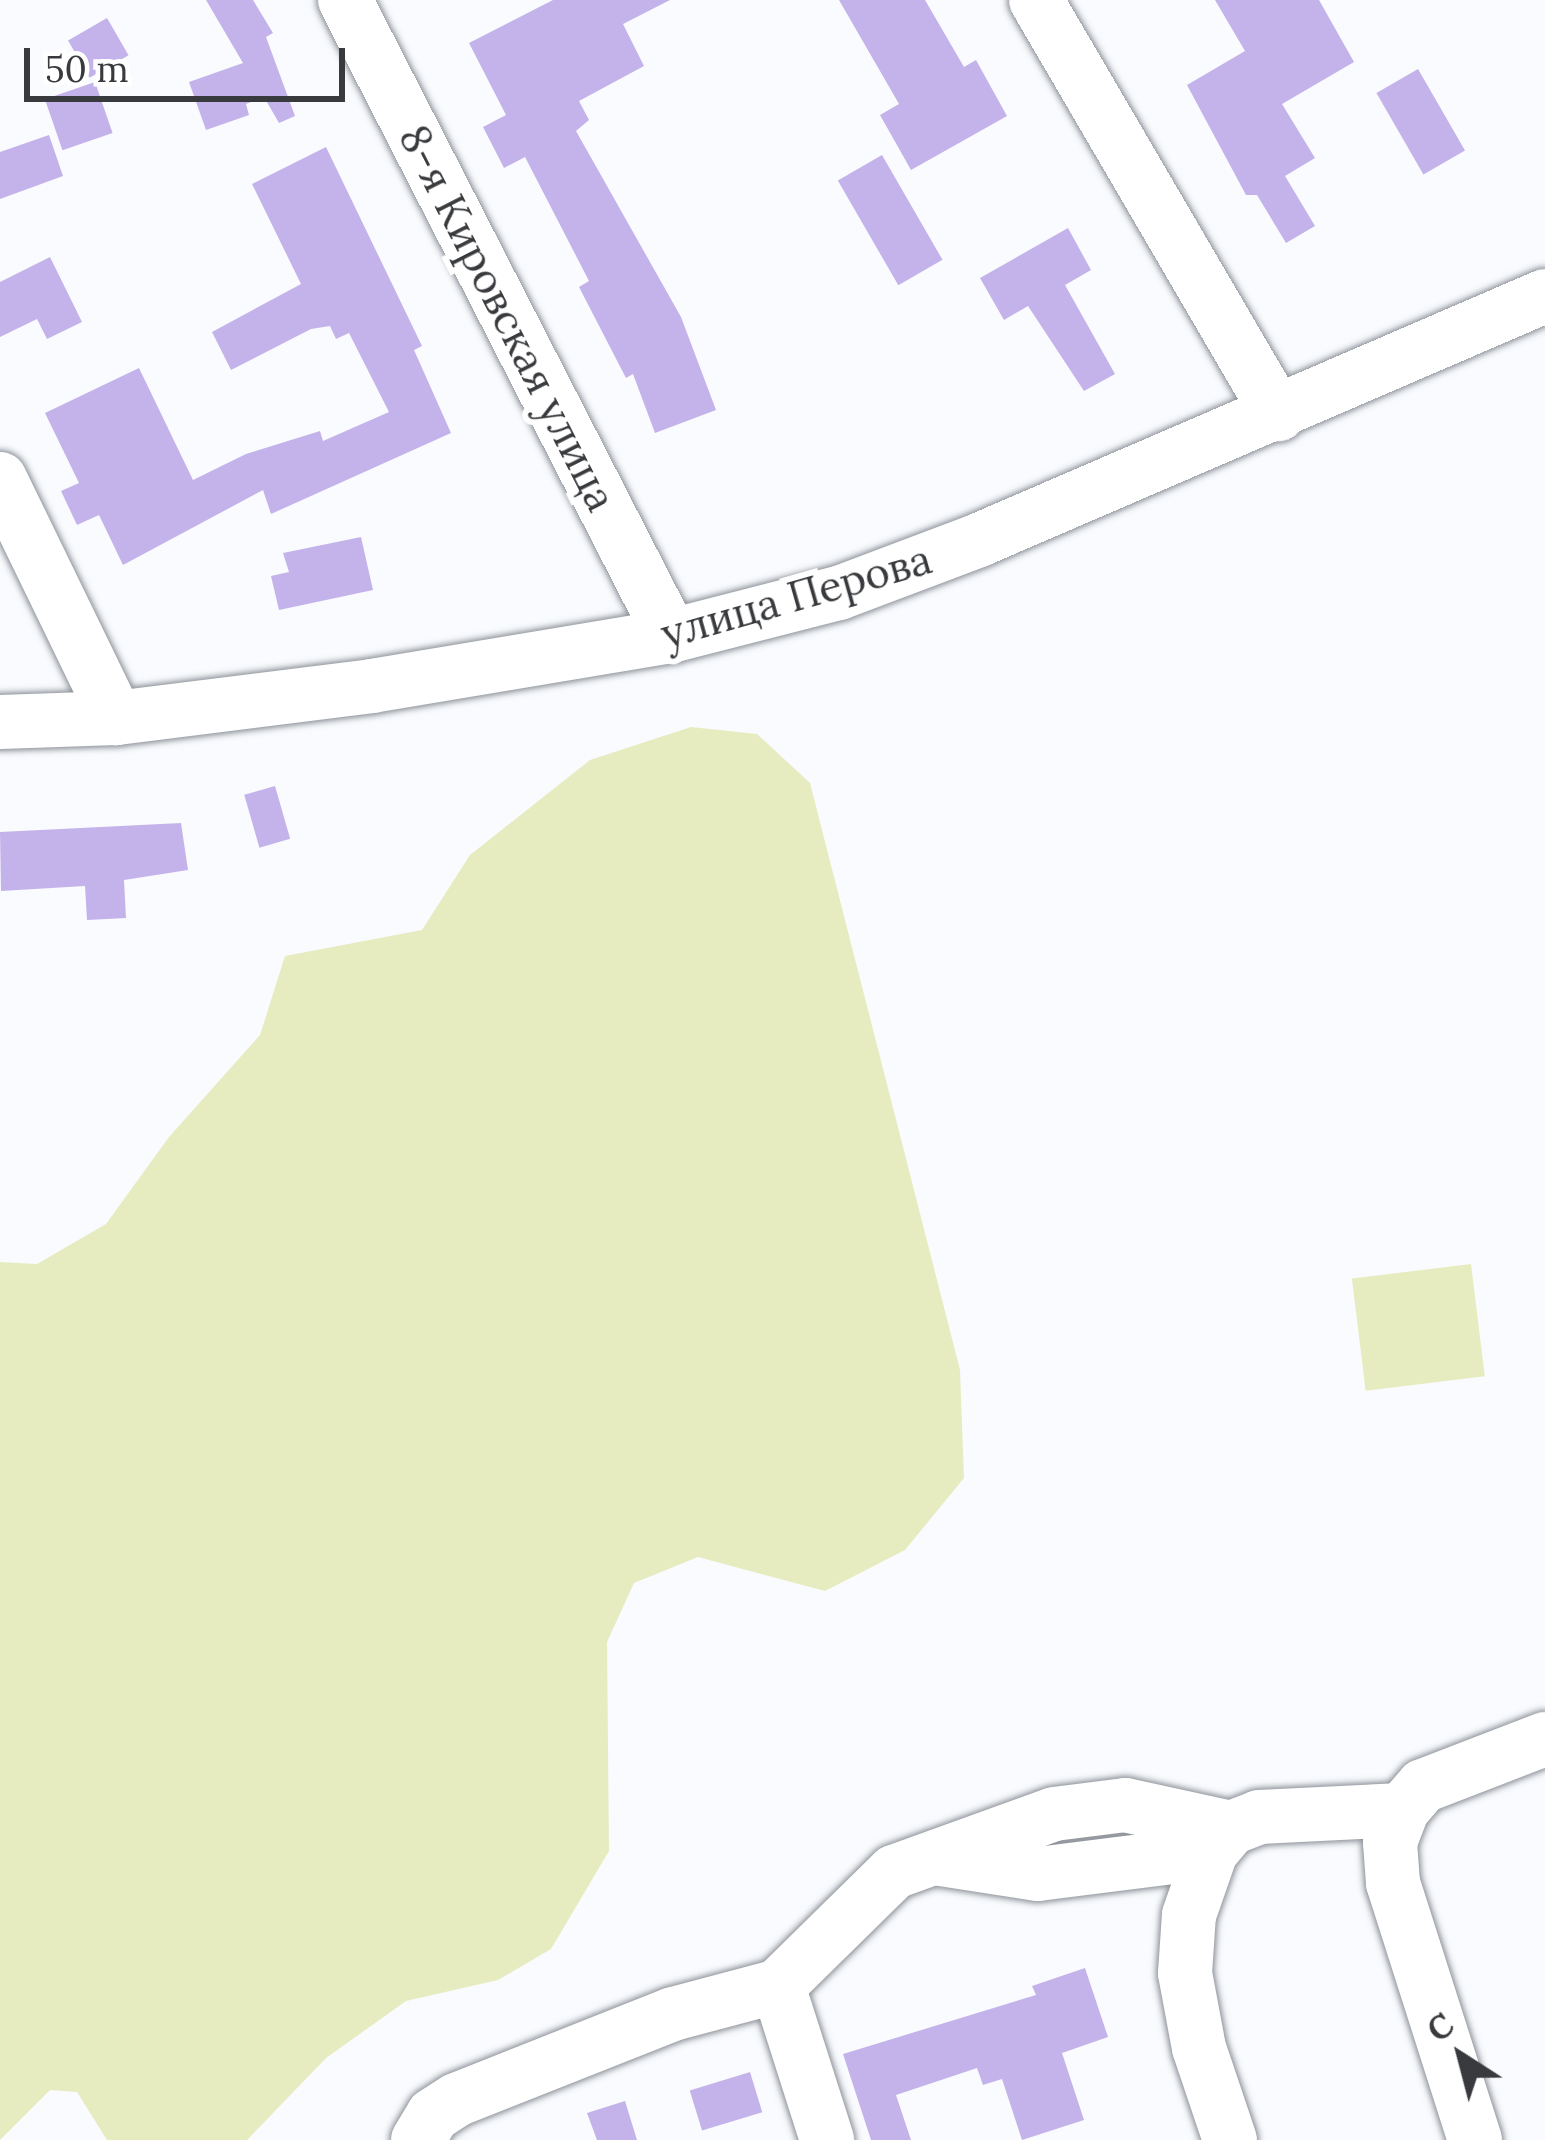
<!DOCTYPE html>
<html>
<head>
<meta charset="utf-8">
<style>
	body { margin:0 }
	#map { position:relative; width:1545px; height:2140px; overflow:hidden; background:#f9fbfe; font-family:Lora,serif }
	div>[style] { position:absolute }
	.green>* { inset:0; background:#e6ecc0; transform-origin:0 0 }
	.building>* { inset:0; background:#c4b3ea; transform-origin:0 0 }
	.roads { filter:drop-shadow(0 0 3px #8e939a) drop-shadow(0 0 3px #8e939a) }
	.minor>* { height:54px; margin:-27px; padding:0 27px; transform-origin:27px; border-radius:27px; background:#fff }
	span { translate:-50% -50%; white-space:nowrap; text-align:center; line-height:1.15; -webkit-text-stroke:12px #fff; paint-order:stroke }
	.street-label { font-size:42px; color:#383a3d }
	.north { position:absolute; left:1401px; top:1996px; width:120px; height:120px; -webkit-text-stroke:9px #fff; paint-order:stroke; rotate:324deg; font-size:33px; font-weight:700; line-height:48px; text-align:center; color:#383a3d }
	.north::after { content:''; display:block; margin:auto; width:42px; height:54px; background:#383a3d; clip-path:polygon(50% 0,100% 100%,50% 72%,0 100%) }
	.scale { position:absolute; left:24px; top:48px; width:321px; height:54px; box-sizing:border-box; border:6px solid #383a3d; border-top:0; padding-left:15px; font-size:36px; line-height:42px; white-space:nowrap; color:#383a3d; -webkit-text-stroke:9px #fff; paint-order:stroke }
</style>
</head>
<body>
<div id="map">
	<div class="green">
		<i style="clip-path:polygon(691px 727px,757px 734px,810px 783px,960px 1370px,964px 1478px,905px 1550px,825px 1591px,698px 1557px,634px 1583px,607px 1642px,609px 1851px,551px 1949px,498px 1980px,406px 2001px,326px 2058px,247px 2140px,107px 2140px,77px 2092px,50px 2090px,0 2140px,0 1262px,37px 1264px,106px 1224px,169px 1137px,260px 1035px,285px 956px,422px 930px,470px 855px,590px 760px)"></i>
		<i style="left:1471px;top:1264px;width:113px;height:120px;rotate:83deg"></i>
	</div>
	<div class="building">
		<i style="clip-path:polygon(206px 0,253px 0,273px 33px,266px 37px,295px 116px,279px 123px,264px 97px,246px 104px,249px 115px,206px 130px,189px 82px,243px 63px)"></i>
		<i style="clip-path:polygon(553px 0,670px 0,623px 24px,644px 66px,579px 101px,589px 120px,576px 131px,681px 317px,716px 410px,655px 433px,633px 374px,626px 378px,579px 287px,589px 281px,525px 157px,504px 168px,483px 127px,506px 115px,469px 43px)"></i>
		<i style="clip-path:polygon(839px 0,925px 0,964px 67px,976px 60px,1007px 116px,911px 170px,880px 115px,899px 104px)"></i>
		<i style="clip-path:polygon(1215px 0,1319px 0,1354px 62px,1282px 104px,1315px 158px,1285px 176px,1315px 226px,1286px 243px,1257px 195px,1246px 195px,1187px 85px,1245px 51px)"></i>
		<i style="left:107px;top:18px;width:43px;height:45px;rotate:60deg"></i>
		<i style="left:1418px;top:69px;width:94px;height:48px;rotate:60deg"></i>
		<i style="left:95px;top:82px;width:54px;height:53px;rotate:71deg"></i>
		<i style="clip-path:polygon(49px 135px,63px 176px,0 199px,0 152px)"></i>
		<i style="clip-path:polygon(326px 147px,422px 346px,414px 350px,451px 433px,271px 514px,263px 490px,123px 565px,99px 515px,77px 525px,61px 491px,79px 483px,45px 413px,139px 368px,193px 480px,246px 454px,320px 431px,323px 441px,389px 412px,349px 333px,336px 339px,330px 326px,311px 329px,231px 370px,212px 332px,301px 284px,252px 184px)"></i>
		<i style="left:882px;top:155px;width:121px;height:51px;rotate:60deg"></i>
		<i style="clip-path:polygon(1068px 228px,1091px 270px,1065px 285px,1115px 374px,1084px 391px,1028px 306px,1004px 320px,980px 278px)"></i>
		<i style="clip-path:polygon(50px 257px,82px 322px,47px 339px,37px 319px,0 337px,0 282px)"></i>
		<i style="clip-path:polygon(361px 537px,373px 590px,279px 610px,271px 576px,289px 572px,283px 553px)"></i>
		<i style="left:275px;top:786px;width:55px;height:32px;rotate:74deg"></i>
		<i style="clip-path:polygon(181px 823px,188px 870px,124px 880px,126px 918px,87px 920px,85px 886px,1px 891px,0 832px)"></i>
		<i style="clip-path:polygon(1085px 1968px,1108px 2037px,1062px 2053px,1084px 2120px,1022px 2140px,1002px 2079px,983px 2085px,977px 2068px,896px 2095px,911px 2140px,871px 2140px,843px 2054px,1036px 1995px,1032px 1986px)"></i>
		<i style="left:750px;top:2072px;width:42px;height:63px;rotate:73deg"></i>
		<i style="clip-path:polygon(625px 2101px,637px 2140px,597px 2140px,587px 2113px)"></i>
	</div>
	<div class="roads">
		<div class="minor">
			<i style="left:345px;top:0;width:715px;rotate:62.86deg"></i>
			<i style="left:1036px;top:0;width:480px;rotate:59.7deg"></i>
			<i style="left:0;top:479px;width:266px;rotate:64.1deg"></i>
			<i style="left:0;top:722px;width:116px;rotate:-2deg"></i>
			<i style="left:116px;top:718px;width:258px;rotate:-7.1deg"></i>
			<i style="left:372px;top:686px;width:303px;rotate:-9.5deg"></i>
			<i style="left:671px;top:636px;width:173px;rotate:-14.4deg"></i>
			<i style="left:839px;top:593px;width:150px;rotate:-20.7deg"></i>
			<i style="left:979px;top:540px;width:616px;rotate:-23.32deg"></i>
			<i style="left:941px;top:1859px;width:98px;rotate:8.8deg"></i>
			<i style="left:1038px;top:1874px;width:174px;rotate:-7.2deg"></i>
			<i style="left:778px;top:1986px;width:162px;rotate:72.3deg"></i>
			<i style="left:418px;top:2140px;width:29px;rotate:-59deg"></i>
			<i style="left:433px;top:2115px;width:27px;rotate:-33deg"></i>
			<i style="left:456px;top:2100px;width:233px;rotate:-21.6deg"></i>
			<i style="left:673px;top:2014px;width:109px;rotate:-14.9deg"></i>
			<i style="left:778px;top:1986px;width:163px;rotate:-44.5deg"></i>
			<i style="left:894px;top:1872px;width:170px;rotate:-19.9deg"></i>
			<i style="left:1054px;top:1814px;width:72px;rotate:-7.2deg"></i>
			<i style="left:1125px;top:1805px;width:108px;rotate:12.2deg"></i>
			<i style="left:1231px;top:1828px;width:30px;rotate:-21deg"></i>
			<i style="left:1259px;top:1817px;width:143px;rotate:-2.8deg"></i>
			<i style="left:1230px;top:2140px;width:97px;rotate:-108.6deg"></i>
			<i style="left:1199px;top:2048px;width:76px;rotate:-100.6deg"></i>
			<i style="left:1185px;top:1973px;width:58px;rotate:-86.1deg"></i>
			<i style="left:1189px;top:1915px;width:67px;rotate:-70.8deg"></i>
			<i style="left:1211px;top:1852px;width:31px;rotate:-50deg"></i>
			<i style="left:1475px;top:2140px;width:270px;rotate:-107.7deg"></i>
			<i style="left:1393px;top:1883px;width:41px;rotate:-94.2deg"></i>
			<i style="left:1390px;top:1842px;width:34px;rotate:-69deg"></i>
			<i style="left:1402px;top:1810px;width:32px;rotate:-49deg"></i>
			<i style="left:1423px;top:1786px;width:131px;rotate:-21.1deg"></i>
		</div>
	</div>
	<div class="street-label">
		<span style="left:508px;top:318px;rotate:63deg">8-я Кировская улица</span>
		<span style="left:796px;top:596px;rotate:-16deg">улица Перова</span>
	</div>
	<div class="north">С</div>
	<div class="scale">50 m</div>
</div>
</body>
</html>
